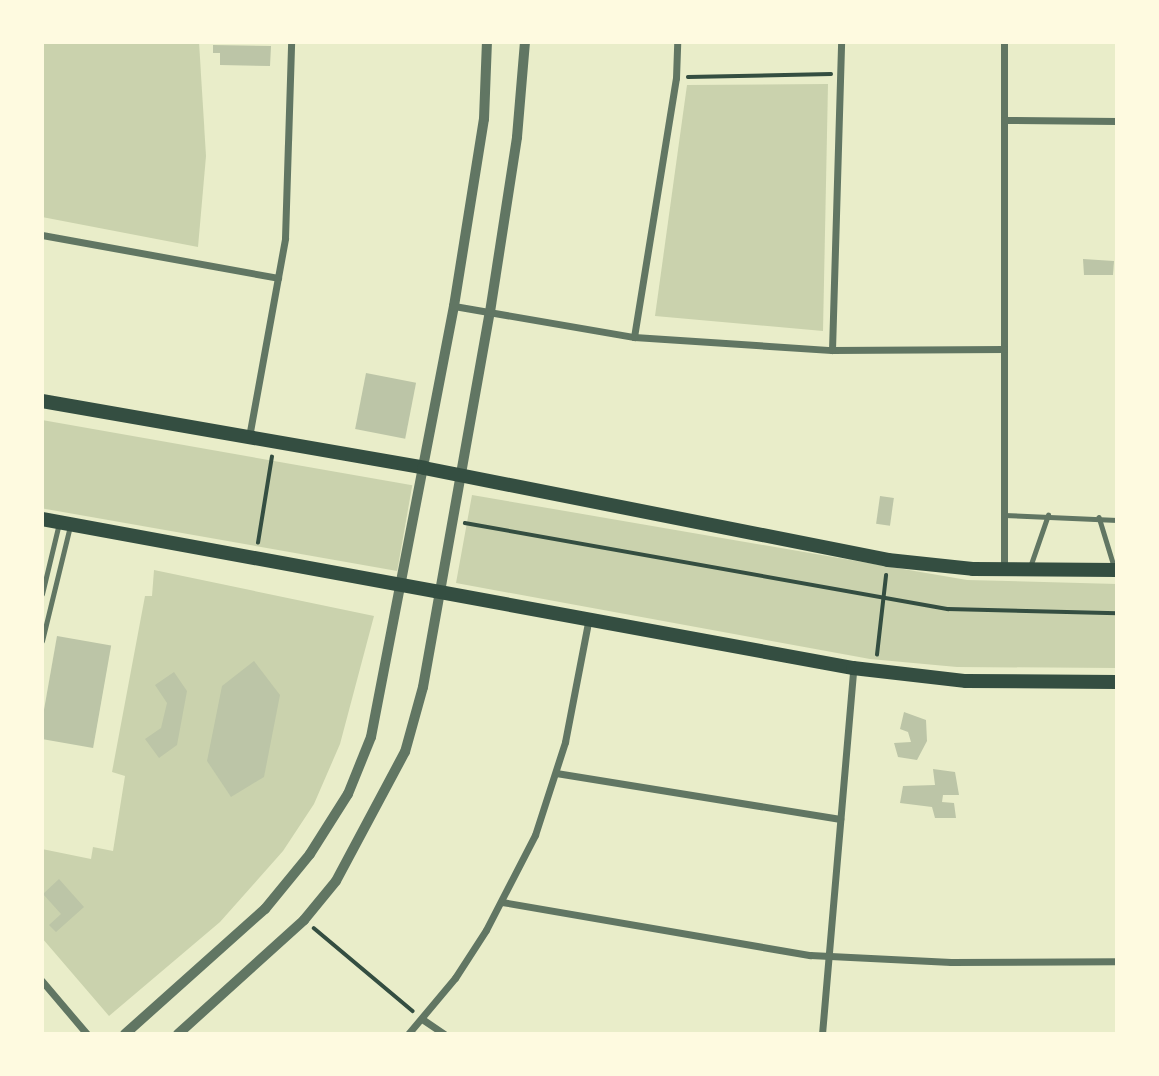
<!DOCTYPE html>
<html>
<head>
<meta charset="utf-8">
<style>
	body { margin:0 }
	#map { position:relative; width:1159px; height:1076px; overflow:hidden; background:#e9edc9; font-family:Cabin,sans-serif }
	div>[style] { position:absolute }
	.green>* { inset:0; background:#cad2ad; transform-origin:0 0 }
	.building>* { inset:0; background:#bcc5a7; transform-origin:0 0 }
	.path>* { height:3.5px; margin:-1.75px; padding:0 1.75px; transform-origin:1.75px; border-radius:1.75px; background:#344e41 }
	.service>* { height:4.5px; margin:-2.25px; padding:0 2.25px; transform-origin:2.25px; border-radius:2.25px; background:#617663 }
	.minor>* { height:7px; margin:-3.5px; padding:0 3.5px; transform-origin:3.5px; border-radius:3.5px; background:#617663 }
	.tertiary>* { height:10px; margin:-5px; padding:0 5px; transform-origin:5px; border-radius:5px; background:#617663 }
	.primary>* { height:14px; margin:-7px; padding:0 7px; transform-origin:7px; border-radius:7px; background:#344e41 }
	span { translate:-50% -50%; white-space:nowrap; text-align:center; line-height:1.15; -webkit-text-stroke:7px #fefae0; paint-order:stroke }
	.frame { position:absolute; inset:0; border:44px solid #fefae0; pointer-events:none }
</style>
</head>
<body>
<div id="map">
	<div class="green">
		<i style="clip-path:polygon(199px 42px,206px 156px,198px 247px,42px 217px,42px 43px)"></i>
		<i style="clip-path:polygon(828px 84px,823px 331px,655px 316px,687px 85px)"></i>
		<i style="left:42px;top:420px;width:376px;height:87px;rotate:10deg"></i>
		<i style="clip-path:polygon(472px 495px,967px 580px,1117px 584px,1117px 668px,957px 667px,870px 659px,456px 583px)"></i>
		<i style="clip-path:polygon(154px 570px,374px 616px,340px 744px,314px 804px,283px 851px,220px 922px,109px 1016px,42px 938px,42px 849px,91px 859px,93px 847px,113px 851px,125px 776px,112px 772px,145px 596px,152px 596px)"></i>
	</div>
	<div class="building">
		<i style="clip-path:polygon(213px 45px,271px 46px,270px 66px,220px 65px,220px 53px,213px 53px)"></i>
		<i style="clip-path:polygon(1083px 259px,1114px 261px,1113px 275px,1084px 275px)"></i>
		<i style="left:366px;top:373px;width:51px;height:57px;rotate:11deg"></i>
		<i style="left:880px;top:496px;width:14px;height:28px;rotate:8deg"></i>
		<i style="left:57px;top:636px;width:55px;height:104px;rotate:10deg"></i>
		<i style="clip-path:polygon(254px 661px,280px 695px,264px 777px,231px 797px,207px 761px,222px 686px)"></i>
		<i style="clip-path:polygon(174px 672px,187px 691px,177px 745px,159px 758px,145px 739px,161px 728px,167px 703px,155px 685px)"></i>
		<i style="clip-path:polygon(904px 712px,926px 720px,927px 741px,917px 760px,898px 757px,894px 743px,911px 742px,908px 732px,900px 729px)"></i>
		<i style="clip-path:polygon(933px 769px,955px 772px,959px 795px,943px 795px,942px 802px,954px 803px,956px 818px,935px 818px,932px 807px,900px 803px,903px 786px,935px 785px)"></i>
		<i style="clip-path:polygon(59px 879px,84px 907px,56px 932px,49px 925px,61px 914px,43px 894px)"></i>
	</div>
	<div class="path">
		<i style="left:688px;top:77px;width:143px;rotate:-1.2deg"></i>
		<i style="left:465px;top:523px;width:491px;rotate:10.1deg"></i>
		<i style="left:948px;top:609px;width:169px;rotate:1.4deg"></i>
		<i style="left:258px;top:543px;width:87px;rotate:-80.8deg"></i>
		<i style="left:877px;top:655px;width:80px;rotate:-83.5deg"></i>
		<i style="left:314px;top:928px;width:129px;rotate:40deg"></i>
	</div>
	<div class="service">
		<i style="left:1004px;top:515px;width:113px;rotate:2.5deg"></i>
		<i style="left:1099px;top:517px;width:51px;rotate:73deg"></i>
		<i style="left:1030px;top:567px;width:55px;rotate:-70.9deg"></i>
		<i style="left:42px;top:594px;width:73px;rotate:-76.5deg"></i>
		<i style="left:42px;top:641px;width:118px;rotate:-76.3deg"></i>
	</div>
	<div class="minor">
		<i style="left:1004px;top:42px;width:528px;rotate:90deg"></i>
		<i style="left:1004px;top:120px;width:113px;rotate:0.5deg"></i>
		<i style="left:42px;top:235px;width:240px;rotate:10.3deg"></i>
		<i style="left:454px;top:306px;width:183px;rotate:9.8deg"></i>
		<i style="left:634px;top:337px;width:198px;rotate:3.8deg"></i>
		<i style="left:832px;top:350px;width:172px;rotate:-0.3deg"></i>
		<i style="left:634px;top:337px;width:262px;rotate:-80.8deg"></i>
		<i style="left:676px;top:78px;width:36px;rotate:-88deg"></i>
		<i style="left:832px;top:350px;width:308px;rotate:-88.3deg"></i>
		<i style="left:249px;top:437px;width:202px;rotate:-79.7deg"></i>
		<i style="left:285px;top:238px;width:196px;rotate:-88.2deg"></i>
		<i style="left:556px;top:773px;width:288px;rotate:9.2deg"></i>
		<i style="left:502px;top:902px;width:313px;rotate:9.8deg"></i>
		<i style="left:810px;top:955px;width:141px;rotate:2.8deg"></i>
		<i style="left:951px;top:962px;width:166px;rotate:-0.3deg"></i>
		<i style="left:42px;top:981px;width:70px;rotate:49.7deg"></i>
		<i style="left:422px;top:1019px;width:27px;rotate:34deg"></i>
		<i style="left:408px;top:1034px;width:73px;rotate:-50deg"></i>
		<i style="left:455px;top:978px;width:57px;rotate:-57.1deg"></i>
		<i style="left:486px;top:930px;width:107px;rotate:-62.7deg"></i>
		<i style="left:535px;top:835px;width:98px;rotate:-72.1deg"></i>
		<i style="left:565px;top:742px;width:122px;rotate:-79.1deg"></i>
		<i style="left:822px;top:1034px;width:366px;rotate:-85.1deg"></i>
	</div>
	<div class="tertiary">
		<i style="left:125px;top:1034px;width:188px;rotate:-41.8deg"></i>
		<i style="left:265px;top:909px;width:71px;rotate:-50.7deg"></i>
		<i style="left:310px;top:854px;width:71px;rotate:-57.7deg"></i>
		<i style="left:348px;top:794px;width:61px;rotate:-68deg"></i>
		<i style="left:371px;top:737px;width:439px;rotate:-79.1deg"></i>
		<i style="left:454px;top:306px;width:189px;rotate:-80.9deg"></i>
		<i style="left:484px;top:119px;width:77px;rotate:-87.8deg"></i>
		<i style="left:178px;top:1034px;width:170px;rotate:-42.1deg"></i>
		<i style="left:304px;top:920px;width:50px;rotate:-50.6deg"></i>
		<i style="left:336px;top:881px;width:146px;rotate:-61.9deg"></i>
		<i style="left:405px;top:752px;width:67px;rotate:-74.5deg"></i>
		<i style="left:423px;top:687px;width:381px;rotate:-79.9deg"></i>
		<i style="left:490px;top:312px;width:177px;rotate:-81.2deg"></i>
		<i style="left:517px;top:137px;width:95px;rotate:-85.2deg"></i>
	</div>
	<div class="primary">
		<i style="left:42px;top:401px;width:388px;rotate:9.9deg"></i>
		<i style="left:424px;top:468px;width:473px;rotate:11.2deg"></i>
		<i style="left:888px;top:560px;width:85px;rotate:6deg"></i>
		<i style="left:973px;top:569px;width:144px;rotate:0.4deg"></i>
		<i style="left:42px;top:519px;width:825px;rotate:10.41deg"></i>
		<i style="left:853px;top:668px;width:114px;rotate:6.6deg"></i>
		<i style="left:966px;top:681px;width:151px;rotate:0.4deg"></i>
	</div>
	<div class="frame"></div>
</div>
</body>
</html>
